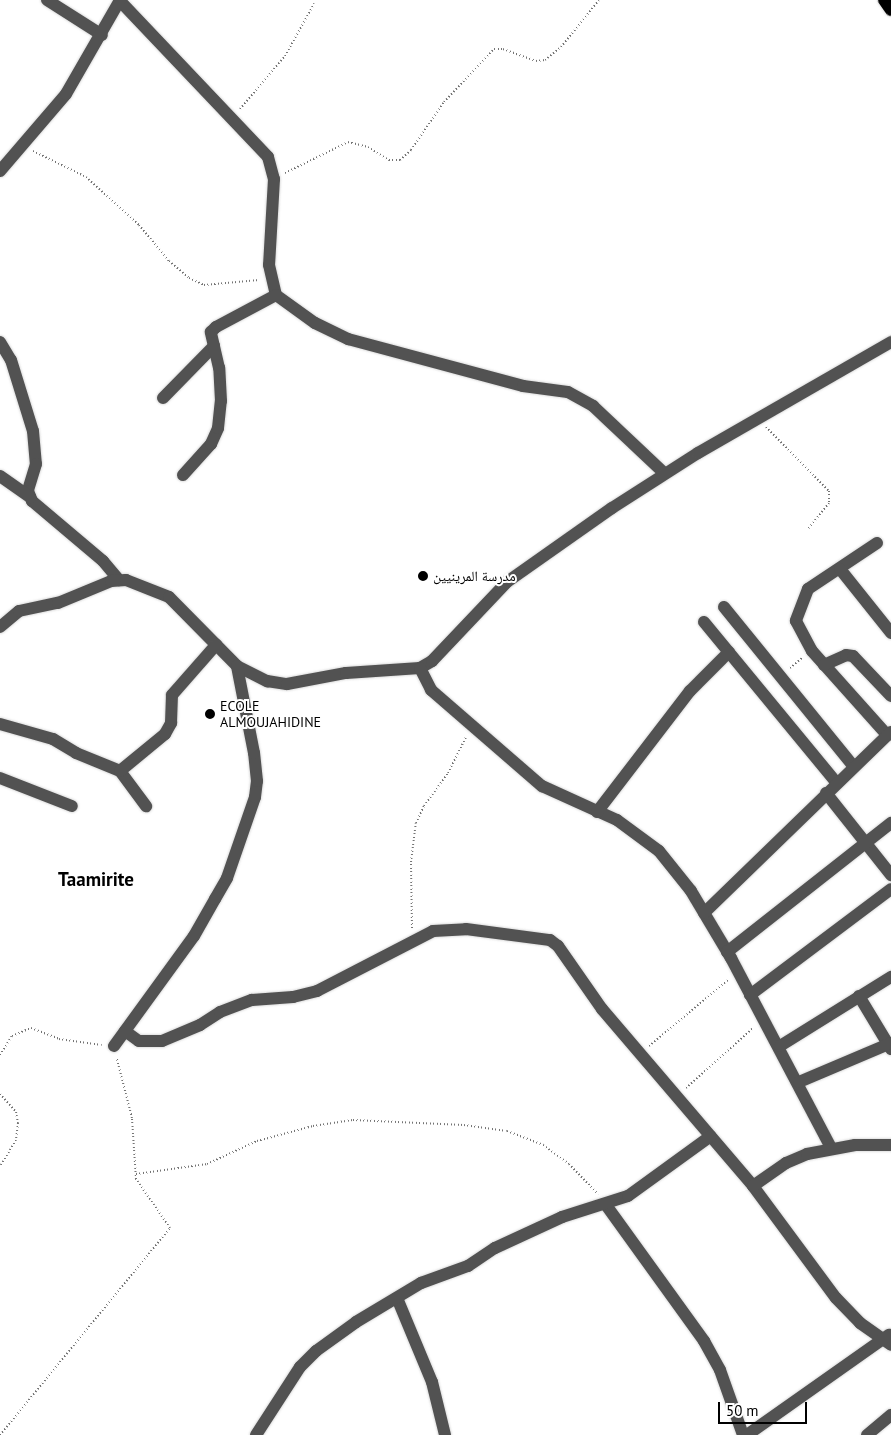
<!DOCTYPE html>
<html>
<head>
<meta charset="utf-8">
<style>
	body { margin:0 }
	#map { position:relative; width:891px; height:1435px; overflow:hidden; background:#fff; font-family:"PT Sans","Noto Naskh Arabic",sans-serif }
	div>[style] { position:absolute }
	.path>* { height:2px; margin-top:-1px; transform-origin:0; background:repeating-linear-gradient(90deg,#747474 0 1px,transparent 0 3.5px) }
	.roads { filter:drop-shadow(0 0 1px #dbdbdb) drop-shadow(0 0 1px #dbdbdb) }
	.minor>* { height:12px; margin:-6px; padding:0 6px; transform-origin:6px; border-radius:6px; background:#525252 }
	.major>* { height:12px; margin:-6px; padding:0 6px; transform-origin:6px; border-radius:6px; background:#000 }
	.dots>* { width:14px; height:14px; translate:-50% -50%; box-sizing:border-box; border:2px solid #fff; border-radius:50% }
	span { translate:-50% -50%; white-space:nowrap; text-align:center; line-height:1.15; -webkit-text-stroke:4px #fff; paint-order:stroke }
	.poi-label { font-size:14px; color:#000 }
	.left { translate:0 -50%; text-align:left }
	.district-label { font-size:19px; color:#000; font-weight:700 }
	.scale { position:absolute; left:718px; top:1402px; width:89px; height:22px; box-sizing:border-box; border:2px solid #000; border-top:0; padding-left:6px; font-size:15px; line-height:18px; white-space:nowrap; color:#000; -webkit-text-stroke:4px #fff; paint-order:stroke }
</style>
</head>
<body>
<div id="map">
	<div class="path">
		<i style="left:240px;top:109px;width:70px;rotate:-49.7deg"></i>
		<i style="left:285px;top:56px;width:60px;rotate:-60.9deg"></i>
		<i style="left:33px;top:151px;width:59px;rotate:26.1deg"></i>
		<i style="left:86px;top:177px;width:72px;rotate:42.2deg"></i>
		<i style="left:139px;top:225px;width:47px;rotate:50.2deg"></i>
		<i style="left:169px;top:261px;width:26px;rotate:40deg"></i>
		<i style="left:189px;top:278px;width:17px;rotate:25deg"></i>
		<i style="left:204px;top:285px;width:55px;rotate:-5.2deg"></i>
		<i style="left:285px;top:173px;width:70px;rotate:-26.2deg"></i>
		<i style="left:348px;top:142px;width:21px;rotate:14deg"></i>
		<i style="left:368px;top:147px;width:25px;rotate:32deg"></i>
		<i style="left:389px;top:160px;width:11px"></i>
		<i style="left:400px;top:160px;width:15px;rotate:-42deg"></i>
		<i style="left:411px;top:150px;width:58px;rotate:-55.5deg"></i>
		<i style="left:444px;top:102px;width:73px;rotate:-46.7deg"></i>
		<i style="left:494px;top:49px;width:9px"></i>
		<i style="left:503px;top:49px;width:35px;rotate:20deg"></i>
		<i style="left:536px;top:61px;width:9px;rotate:-6deg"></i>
		<i style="left:545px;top:60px;width:21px;rotate:-39deg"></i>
		<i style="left:561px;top:47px;width:60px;rotate:-51deg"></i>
		<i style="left:766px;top:427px;width:90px;rotate:45.5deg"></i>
		<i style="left:829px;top:491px;width:12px;rotate:90deg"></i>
		<i style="left:829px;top:503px;width:33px;rotate:129deg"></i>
		<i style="left:790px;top:668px;width:16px;rotate:-40deg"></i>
		<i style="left:412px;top:928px;width:66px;rotate:-90.9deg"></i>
		<i style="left:411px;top:862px;width:39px;rotate:-83deg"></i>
		<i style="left:416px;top:823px;width:19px;rotate:-65deg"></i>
		<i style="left:424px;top:806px;width:41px;rotate:-54deg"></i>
		<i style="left:448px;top:773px;width:40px;rotate:-63.4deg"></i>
		<i style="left:649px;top:1046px;width:104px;rotate:-39.9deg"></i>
		<i style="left:0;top:1055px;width:22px;rotate:-58deg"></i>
		<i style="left:12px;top:1036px;width:21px;rotate:-23deg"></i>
		<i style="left:31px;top:1028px;width:30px;rotate:21deg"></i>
		<i style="left:59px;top:1039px;width:43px;rotate:7.9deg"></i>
		<i style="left:686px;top:1088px;width:90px;rotate:-41.8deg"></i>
		<i style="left:0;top:1094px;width:24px;rotate:48deg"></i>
		<i style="left:16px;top:1112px;width:11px;rotate:80deg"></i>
		<i style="left:18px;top:1123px;width:17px;rotate:97deg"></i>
		<i style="left:16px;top:1140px;width:31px;rotate:121deg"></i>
		<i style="left:136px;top:1174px;width:72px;rotate:-8deg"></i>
		<i style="left:207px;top:1164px;width:55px;rotate:-24.7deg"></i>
		<i style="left:257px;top:1141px;width:58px;rotate:-15deg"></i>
		<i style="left:313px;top:1126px;width:40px;rotate:-8.5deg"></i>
		<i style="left:353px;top:1120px;width:111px;rotate:2.6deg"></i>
		<i style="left:464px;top:1125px;width:43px;rotate:7.9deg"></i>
		<i style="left:507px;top:1131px;width:39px;rotate:21deg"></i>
		<i style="left:543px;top:1145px;width:32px;rotate:36deg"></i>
		<i style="left:569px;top:1164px;width:42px;rotate:46deg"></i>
		<i style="left:0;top:1435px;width:268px;rotate:-50.6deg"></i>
		<i style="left:170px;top:1228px;width:60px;rotate:-124.8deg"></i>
		<i style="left:136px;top:1179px;width:61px;rotate:-93.8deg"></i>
		<i style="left:132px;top:1118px;width:61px;rotate:-104.3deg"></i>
	</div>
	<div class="roads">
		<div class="minor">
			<i style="left:47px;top:0;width:65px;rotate:32.5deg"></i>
			<i style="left:120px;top:1px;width:215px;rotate:46.5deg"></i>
			<i style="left:268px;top:157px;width:23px;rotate:75deg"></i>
			<i style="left:274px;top:179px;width:86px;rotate:93.3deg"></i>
			<i style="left:269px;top:265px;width:31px;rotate:77deg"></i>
			<i style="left:276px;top:295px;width:48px;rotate:35.7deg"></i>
			<i style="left:315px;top:323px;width:37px;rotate:26deg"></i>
			<i style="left:348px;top:339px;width:181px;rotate:15deg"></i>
			<i style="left:523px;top:386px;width:45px;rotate:7.6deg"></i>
			<i style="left:568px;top:392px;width:29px;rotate:29deg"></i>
			<i style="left:593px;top:406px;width:98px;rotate:43.3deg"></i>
			<i style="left:0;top:171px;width:101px;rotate:-49.4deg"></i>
			<i style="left:66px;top:94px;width:108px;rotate:-60.1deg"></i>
			<i style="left:0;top:342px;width:21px;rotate:59deg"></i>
			<i style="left:11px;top:360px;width:74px;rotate:72.8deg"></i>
			<i style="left:33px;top:431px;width:33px;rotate:85deg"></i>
			<i style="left:36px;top:464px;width:28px;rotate:107deg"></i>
			<i style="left:28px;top:491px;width:11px;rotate:68deg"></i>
			<i style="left:32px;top:501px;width:93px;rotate:40.2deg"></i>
			<i style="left:103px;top:561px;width:25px;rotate:50deg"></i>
			<i style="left:163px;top:398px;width:73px;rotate:-45.6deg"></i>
			<i style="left:183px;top:475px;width:42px;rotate:-47.9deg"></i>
			<i style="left:211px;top:444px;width:17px;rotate:-66deg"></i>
			<i style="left:218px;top:428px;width:27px;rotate:-84deg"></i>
			<i style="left:221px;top:401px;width:33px;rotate:-93deg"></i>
			<i style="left:219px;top:368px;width:37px;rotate:-103deg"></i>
			<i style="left:211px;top:332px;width:7px;rotate:-45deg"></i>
			<i style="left:216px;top:327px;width:68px;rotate:-28.1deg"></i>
			<i style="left:0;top:476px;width:37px;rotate:35deg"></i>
			<i style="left:877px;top:543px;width:83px;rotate:146.3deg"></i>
			<i style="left:808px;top:589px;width:34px;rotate:111deg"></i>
			<i style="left:796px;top:621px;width:34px;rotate:62deg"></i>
			<i style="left:812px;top:651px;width:113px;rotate:48.2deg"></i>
			<i style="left:840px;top:569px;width:82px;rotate:51.4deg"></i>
			<i style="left:724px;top:607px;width:205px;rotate:50.9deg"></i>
			<i style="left:704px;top:622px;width:207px;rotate:50.5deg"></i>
			<i style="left:0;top:627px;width:25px;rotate:-40deg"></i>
			<i style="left:19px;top:611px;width:40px;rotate:-12deg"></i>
			<i style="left:58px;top:603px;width:57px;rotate:-22.5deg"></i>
			<i style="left:111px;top:581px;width:15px;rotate:-4deg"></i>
			<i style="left:126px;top:580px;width:46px;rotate:21.6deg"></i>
			<i style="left:169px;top:597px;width:97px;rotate:45.4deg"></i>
			<i style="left:237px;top:666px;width:34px;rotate:27deg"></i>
			<i style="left:267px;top:681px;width:20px;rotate:9deg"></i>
			<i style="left:287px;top:684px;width:60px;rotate:-10.6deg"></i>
			<i style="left:346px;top:673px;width:74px;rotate:-3.9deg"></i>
			<i style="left:420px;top:668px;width:14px;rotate:-30deg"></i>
			<i style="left:432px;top:661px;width:109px;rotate:-46.5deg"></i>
			<i style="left:507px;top:582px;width:128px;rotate:-35.2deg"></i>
			<i style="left:612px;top:508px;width:102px;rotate:-32.6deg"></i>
			<i style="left:698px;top:453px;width:223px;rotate:-29.9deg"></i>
			<i style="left:824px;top:665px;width:24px;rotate:-24deg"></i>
			<i style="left:846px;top:655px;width:7px;rotate:8deg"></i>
			<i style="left:853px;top:656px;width:55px;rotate:46.5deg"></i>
			<i style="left:420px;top:668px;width:25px;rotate:63deg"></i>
			<i style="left:431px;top:690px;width:147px;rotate:40.9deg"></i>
			<i style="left:542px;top:786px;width:82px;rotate:24.4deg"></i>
			<i style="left:617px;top:820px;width:52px;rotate:36.4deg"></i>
			<i style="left:659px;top:851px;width:51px;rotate:51.3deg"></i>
			<i style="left:691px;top:891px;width:78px;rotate:59.2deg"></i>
			<i style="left:731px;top:958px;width:215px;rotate:62.2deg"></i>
			<i style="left:0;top:724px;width:55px;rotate:15.8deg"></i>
			<i style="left:53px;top:739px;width:27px;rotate:31deg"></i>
			<i style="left:76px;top:753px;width:48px;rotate:22.2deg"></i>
			<i style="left:120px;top:771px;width:44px;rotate:53.4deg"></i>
			<i style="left:120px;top:771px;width:58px;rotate:-39.4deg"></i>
			<i style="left:165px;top:734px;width:13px;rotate:-61deg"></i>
			<i style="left:171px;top:723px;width:28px;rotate:-88deg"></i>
			<i style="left:172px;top:695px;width:67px;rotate:-48.7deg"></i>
			<i style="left:0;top:778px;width:77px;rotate:21.3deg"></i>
			<i style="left:826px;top:793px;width:105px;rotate:51.6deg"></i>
			<i style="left:597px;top:812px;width:153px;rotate:-52.5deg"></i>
			<i style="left:690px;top:691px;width:55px;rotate:-45deg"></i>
			<i style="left:704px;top:913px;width:260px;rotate:-44.1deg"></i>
			<i style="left:727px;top:952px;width:209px;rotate:-38.2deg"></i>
			<i style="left:750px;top:995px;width:176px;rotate:-36.9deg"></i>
			<i style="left:859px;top:996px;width:62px;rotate:58.9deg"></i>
			<i style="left:125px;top:1031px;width:17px;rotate:36deg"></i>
			<i style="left:139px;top:1041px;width:23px"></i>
			<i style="left:162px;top:1041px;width:41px;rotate:-22.8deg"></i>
			<i style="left:200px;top:1025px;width:24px;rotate:-33deg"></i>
			<i style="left:220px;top:1012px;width:34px;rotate:-21deg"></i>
			<i style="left:252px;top:1000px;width:41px;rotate:-4.2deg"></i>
			<i style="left:293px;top:997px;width:25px;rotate:-14deg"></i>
			<i style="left:317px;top:991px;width:131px;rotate:-27.3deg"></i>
			<i style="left:433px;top:931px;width:33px;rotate:-3deg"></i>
			<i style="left:466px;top:929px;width:85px;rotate:7.5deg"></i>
			<i style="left:550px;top:940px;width:10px;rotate:37deg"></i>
			<i style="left:558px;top:946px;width:77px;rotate:55.1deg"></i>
			<i style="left:602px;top:1009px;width:233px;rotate:49.5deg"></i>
			<i style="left:753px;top:1186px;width:139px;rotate:53.5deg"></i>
			<i style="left:836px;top:1298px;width:35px;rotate:46deg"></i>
			<i style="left:860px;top:1323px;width:38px;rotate:35deg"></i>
			<i style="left:114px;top:1046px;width:136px;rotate:-54deg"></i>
			<i style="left:194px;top:936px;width:43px;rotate:-60.4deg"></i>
			<i style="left:215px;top:899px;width:24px;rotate:-60deg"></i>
			<i style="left:227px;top:878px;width:86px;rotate:-70.9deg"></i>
			<i style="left:255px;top:797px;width:16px;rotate:-83deg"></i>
			<i style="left:257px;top:781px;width:28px;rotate:-96deg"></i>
			<i style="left:254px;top:753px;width:89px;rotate:-101.1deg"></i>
			<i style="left:780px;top:1046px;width:131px;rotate:-31.9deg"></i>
			<i style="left:799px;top:1082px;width:100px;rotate:-23deg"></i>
			<i style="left:753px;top:1186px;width:40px;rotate:-34.9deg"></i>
			<i style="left:786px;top:1163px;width:23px;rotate:-23deg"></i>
			<i style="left:807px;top:1154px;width:49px;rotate:-10.6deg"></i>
			<i style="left:855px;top:1145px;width:36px"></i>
			<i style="left:606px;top:1205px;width:168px;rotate:54.2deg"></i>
			<i style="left:704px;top:1341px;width:33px;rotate:61deg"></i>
			<i style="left:720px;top:1370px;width:69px;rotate:70.5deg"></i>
			<i style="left:397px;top:1298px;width:91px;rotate:67.4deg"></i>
			<i style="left:432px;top:1382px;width:55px;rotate:76.2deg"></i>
			<i style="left:256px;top:1435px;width:81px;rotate:-57.1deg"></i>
			<i style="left:300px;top:1367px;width:23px;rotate:-45deg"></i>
			<i style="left:316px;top:1351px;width:49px;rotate:-35.9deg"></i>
			<i style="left:356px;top:1322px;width:76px;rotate:-31deg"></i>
			<i style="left:421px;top:1283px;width:50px;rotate:-19.9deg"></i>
			<i style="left:468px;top:1266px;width:32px;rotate:-34deg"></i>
			<i style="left:495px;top:1248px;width:74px;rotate:-24.8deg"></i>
			<i style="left:562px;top:1217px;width:69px;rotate:-17.7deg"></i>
			<i style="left:628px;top:1196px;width:102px;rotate:-35.9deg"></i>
			<i style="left:747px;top:1435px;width:174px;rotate:-35.2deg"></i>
			<i style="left:867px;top:1435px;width:31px;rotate:-40deg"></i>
		</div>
		<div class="major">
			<i style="left:884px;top:0;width:12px;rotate:55deg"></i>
		</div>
	</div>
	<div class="dots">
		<i style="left:423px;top:576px;background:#000"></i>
		<i style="left:210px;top:714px;background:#000"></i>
	</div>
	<div class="poi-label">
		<span class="left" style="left:433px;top:576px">مدرسة المرينيين</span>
		<span class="left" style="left:220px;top:714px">ECOLE<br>ALMOUJAHIDINE</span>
	</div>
	<div class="district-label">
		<span style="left:96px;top:880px">Taamirite</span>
	</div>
	<div class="scale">50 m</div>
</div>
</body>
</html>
